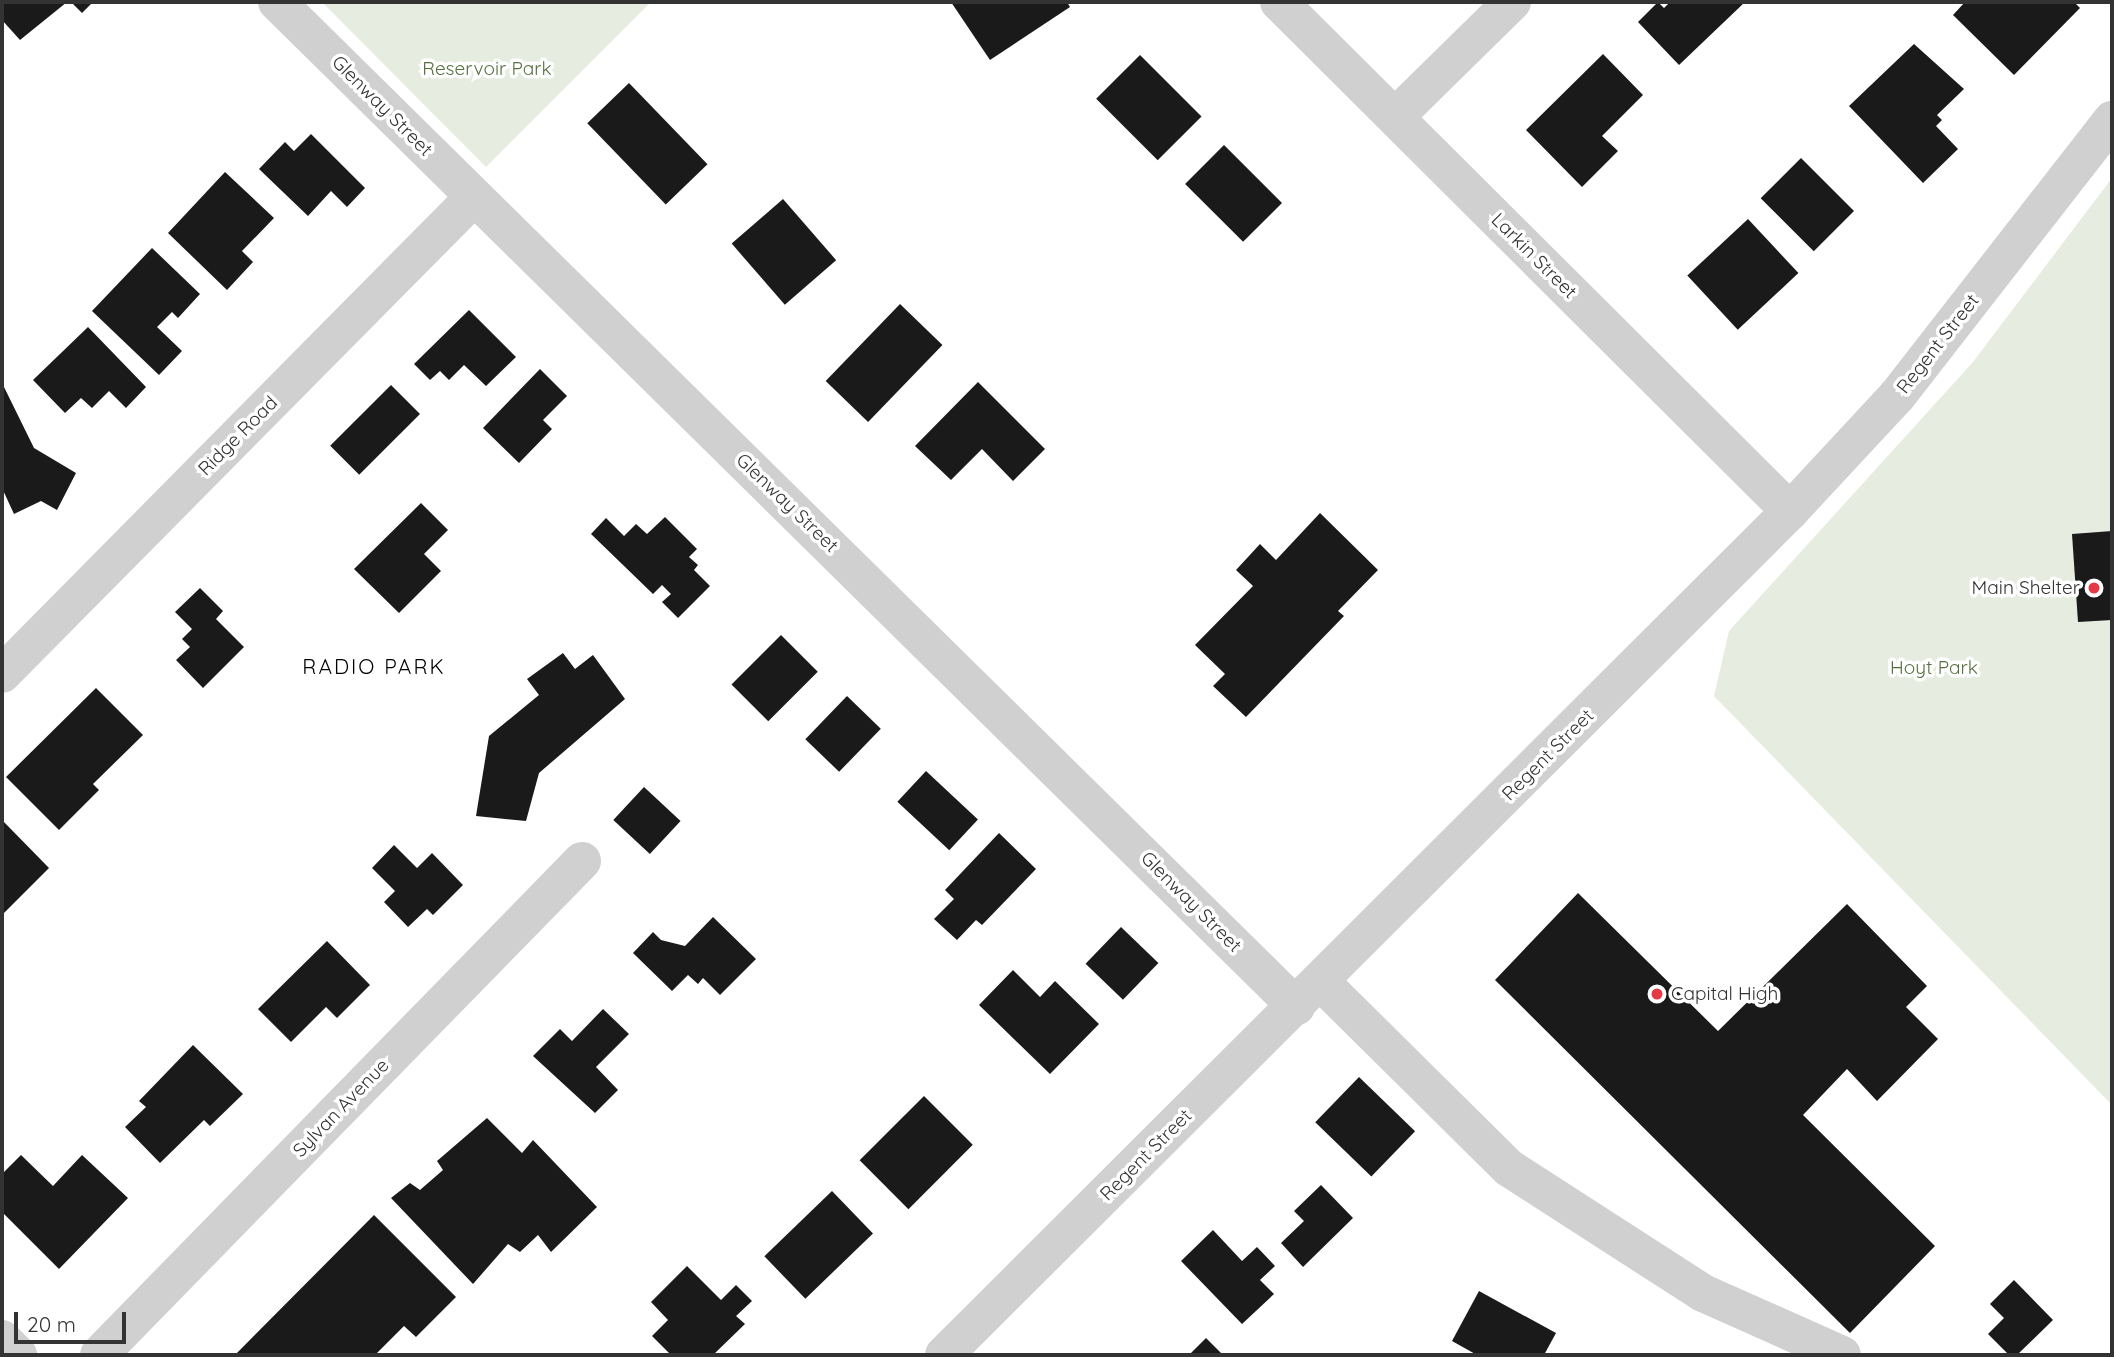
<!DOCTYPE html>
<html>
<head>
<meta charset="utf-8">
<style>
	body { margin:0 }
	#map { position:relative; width:2114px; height:1357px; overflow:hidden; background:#fff; font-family:Quicksand,sans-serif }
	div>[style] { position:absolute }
	.green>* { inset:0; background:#e6ecdf }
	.building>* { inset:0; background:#1a1a1a; transform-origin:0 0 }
	.minor>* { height:38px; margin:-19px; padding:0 19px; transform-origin:19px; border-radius:19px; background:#d0d0d0 }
	.dots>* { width:19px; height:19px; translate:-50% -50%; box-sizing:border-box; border:4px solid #fff; border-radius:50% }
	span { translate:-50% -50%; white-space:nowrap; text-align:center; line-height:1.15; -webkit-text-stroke:7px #fff; paint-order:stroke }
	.park-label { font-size:19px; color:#56703f }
	.street-label { font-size:19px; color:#333 }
	.poi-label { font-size:19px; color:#333 }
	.right { translate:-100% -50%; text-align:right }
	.left { translate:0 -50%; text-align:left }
	.neighbourhood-label { font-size:21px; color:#000; letter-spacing:2px }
	.frame { position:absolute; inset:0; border:4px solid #333; pointer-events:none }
	.scale { position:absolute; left:14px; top:1312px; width:112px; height:32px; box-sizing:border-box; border:4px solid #333; border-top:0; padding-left:9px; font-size:21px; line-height:24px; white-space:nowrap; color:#333; -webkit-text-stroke:5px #fff; paint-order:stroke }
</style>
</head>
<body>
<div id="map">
	<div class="green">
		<i style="clip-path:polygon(322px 2px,651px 2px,486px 167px)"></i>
		<i style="clip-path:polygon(2112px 178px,2112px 1105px,1714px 696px,1729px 631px,1973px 362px)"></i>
	</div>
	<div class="building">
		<i style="clip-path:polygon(2px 2px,67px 2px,20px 40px,2px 20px)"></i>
		<i style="clip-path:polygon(71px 2px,93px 2px,82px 13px)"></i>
		<i style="clip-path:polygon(951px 2px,1067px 2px,1070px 7px,990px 60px)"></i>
		<i style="clip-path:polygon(1658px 2px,1664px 8px,1670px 2px,1745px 2px,1679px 65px,1638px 22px)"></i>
		<i style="clip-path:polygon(1965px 2px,2074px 2px,2080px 8px,2014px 75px,1953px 15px)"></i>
		<i style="clip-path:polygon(1914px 44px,1964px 89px,1937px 115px,1942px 120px,1936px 126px,1958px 149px,1923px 183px,1849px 106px)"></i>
		<i style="clip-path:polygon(1603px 54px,1643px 95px,1602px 136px,1618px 151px,1582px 187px,1526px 130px)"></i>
		<i style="left:1140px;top:55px;width:87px;height:62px;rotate:45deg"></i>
		<i style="left:629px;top:83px;width:113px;height:58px;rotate:46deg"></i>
		<i style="clip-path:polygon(311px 134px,365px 188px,347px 207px,331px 191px,308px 216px,259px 169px,285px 142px,294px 151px)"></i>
		<i style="left:1224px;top:145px;width:82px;height:55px;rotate:45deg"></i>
		<i style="left:1801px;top:158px;width:75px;height:57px;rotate:45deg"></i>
		<i style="clip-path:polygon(225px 172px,274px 218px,242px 251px,253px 262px,227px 290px,168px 233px)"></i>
		<i style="left:783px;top:199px;width:81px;height:68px;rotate:49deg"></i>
		<i style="left:1748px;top:219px;width:74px;height:83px;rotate:47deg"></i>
		<i style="clip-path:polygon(152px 248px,200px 294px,178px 318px,172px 312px,157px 327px,182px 351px,159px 375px,92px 311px)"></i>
		<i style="left:900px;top:304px;width:59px;height:107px;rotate:44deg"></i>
		<i style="clip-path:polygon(469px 310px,516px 357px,486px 386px,464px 365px,449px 380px,440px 371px,430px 380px,414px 364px)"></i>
		<i style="clip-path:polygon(88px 327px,146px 387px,126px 408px,109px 391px,92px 408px,81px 398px,65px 413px,33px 380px)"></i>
		<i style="clip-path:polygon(540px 369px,567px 396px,543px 420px,552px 429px,519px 463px,483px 428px)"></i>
		<i style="clip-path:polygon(978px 382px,1045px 449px,1013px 481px,982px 449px,951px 480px,915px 446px)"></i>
		<i style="left:391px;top:385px;width:41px;height:86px;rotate:45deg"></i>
		<i style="clip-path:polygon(4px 387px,34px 448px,76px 473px,57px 510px,41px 501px,14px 514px,2px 488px)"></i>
		<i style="clip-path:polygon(421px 503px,448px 530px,424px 554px,441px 571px,399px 613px,354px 569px)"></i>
		<i style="clip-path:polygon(1320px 513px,1378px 570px,1338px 611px,1344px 616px,1246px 717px,1213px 686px,1225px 674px,1195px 645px,1253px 586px,1236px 570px,1260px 544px,1276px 560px)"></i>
		<i style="clip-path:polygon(665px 517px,697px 549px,689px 557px,698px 565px,694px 570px,710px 586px,678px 618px,662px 602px,671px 594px,662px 585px,653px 594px,591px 534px,606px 518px,624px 536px,636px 524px,647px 534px)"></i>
		<i style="clip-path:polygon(2112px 531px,2112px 620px,2078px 622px,2072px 534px)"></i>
		<i style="clip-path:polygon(200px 588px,223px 611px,216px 619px,244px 647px,203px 688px,176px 660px,190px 647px,182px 639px,192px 629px,175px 612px)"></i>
		<i style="left:781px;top:635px;width:52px;height:70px;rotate:45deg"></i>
		<i style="clip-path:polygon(563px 653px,575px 669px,593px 655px,625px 699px,539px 773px,526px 821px,476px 816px,489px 736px,539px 695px,527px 679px)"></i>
		<i style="clip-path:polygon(96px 688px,143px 735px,93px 784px,99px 790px,59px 830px,6px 777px)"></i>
		<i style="left:847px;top:696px;width:47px;height:60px;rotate:44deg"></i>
		<i style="left:926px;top:771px;width:71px;height:42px;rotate:43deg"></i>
		<i style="left:644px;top:787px;width:50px;height:45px;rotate:43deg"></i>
		<i style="clip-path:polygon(2px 820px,49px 868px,2px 915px)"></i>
		<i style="clip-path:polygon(999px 833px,1036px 869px,982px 925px,976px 920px,957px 940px,934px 919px,954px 899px,945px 890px)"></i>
		<i style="clip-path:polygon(394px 845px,417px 868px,432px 853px,463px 885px,433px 915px,427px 909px,408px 927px,384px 902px,395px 891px,372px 868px)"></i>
		<i style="clip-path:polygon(1578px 893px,1718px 1031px,1847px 904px,1927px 986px,1906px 1007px,1938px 1039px,1877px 1101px,1847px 1069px,1803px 1115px,1935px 1246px,1850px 1333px,1495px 980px)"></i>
		<i style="clip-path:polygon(713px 917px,756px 959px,720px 995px,703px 978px,698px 984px,688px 975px,672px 991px,633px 953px,653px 932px,661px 940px,685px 946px)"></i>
		<i style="left:1121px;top:927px;width:52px;height:51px;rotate:44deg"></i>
		<i style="clip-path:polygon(327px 941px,370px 985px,337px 1018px,326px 1007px,291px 1042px,258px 1009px)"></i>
		<i style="clip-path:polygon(1013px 970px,1040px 997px,1055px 981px,1099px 1024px,1050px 1074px,979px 1005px)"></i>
		<i style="clip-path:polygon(603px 1009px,629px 1034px,596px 1067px,618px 1090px,595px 1113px,533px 1056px,560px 1029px,572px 1041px)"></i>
		<i style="clip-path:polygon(193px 1045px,243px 1094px,210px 1126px,204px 1120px,160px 1163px,125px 1127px,146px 1107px,139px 1101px)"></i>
		<i style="left:1359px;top:1077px;width:78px;height:63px;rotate:44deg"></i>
		<i style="left:924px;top:1096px;width:69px;height:91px;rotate:45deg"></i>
		<i style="clip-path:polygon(487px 1118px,522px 1153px,533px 1140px,597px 1207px,551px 1252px,538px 1235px,520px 1252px,508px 1244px,473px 1284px,391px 1198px,410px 1183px,420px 1190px,443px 1170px,437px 1161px)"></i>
		<i style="clip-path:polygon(21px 1155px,53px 1186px,82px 1155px,128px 1198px,59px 1269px,2px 1212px,2px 1174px)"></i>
		<i style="clip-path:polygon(1321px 1185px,1353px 1218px,1303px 1267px,1281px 1243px,1304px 1221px,1294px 1211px)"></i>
		<i style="left:832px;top:1191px;width:59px;height:94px;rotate:46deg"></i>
		<i style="clip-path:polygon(374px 1215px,456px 1297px,416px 1337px,404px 1326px,375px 1355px,235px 1355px)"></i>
		<i style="clip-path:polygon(1213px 1230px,1242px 1261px,1257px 1247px,1275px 1266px,1260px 1280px,1274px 1294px,1242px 1324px,1181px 1261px)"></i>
		<i style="clip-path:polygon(687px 1266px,721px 1300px,736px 1285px,752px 1301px,736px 1316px,745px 1324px,713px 1355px,671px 1355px,652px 1336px,668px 1320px,651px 1302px)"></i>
		<i style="clip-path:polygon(2014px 1280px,2053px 1320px,2017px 1355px,2009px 1355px,1988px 1334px,2004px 1318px,1990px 1304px)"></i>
		<i style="clip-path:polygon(1479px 1291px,1556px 1333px,1544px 1355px,1477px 1355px,1452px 1341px)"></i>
		<i style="clip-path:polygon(1206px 1338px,1223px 1355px,1189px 1355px)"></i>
	</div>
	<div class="minor">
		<i style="left:277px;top:2px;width:1431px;rotate:44.58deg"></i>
		<i style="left:1279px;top:2px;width:721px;rotate:44.89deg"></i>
		<i style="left:1395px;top:117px;width:164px;rotate:-44.5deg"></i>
		<i style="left:2px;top:674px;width:671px;rotate:-45.3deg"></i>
		<i style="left:1321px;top:982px;width:264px;rotate:44.7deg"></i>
		<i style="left:1509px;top:1168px;width:231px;rotate:32.8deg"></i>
		<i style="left:1703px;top:1293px;width:152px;rotate:24deg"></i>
		<i style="left:2px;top:1339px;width:23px;rotate:45deg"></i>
		<i style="left:99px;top:1355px;width:691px;rotate:-45.65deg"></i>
		<i style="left:944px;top:1355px;width:1195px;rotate:-44.93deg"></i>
		<i style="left:1790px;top:511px;width:157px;rotate:-47.1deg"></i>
		<i style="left:1897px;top:396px;width:350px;rotate:-52.1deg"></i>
	</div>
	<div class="dots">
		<i style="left:2094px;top:588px;background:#e63946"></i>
		<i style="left:1657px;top:994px;background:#e63946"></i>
	</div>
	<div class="park-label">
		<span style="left:487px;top:69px">Reservoir Park</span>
		<span style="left:1934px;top:668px">Hoyt Park</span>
	</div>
	<div class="street-label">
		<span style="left:382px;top:106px;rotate:45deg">Glenway Street</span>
		<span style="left:1534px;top:256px;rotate:45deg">Larkin Street</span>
		<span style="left:1938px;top:344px;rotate:-52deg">Regent Street</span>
		<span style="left:238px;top:436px;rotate:-45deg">Ridge Road</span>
		<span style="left:787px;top:503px;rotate:44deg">Glenway Street</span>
		<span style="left:1548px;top:755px;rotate:-45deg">Regent Street</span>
		<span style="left:1191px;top:902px;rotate:45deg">Glenway Street</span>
		<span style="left:341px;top:1108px;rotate:-46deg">Sylvan Avenue</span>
		<span style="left:1146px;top:1155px;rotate:-45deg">Regent Street</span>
	</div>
	<div class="poi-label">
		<span class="right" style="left:2080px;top:588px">Main Shelter</span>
		<span class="left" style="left:1671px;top:994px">Capital High</span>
	</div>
	<div class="neighbourhood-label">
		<span style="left:374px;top:666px">RADIO PARK</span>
	</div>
	<div class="frame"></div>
	<div class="scale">20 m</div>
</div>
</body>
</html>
